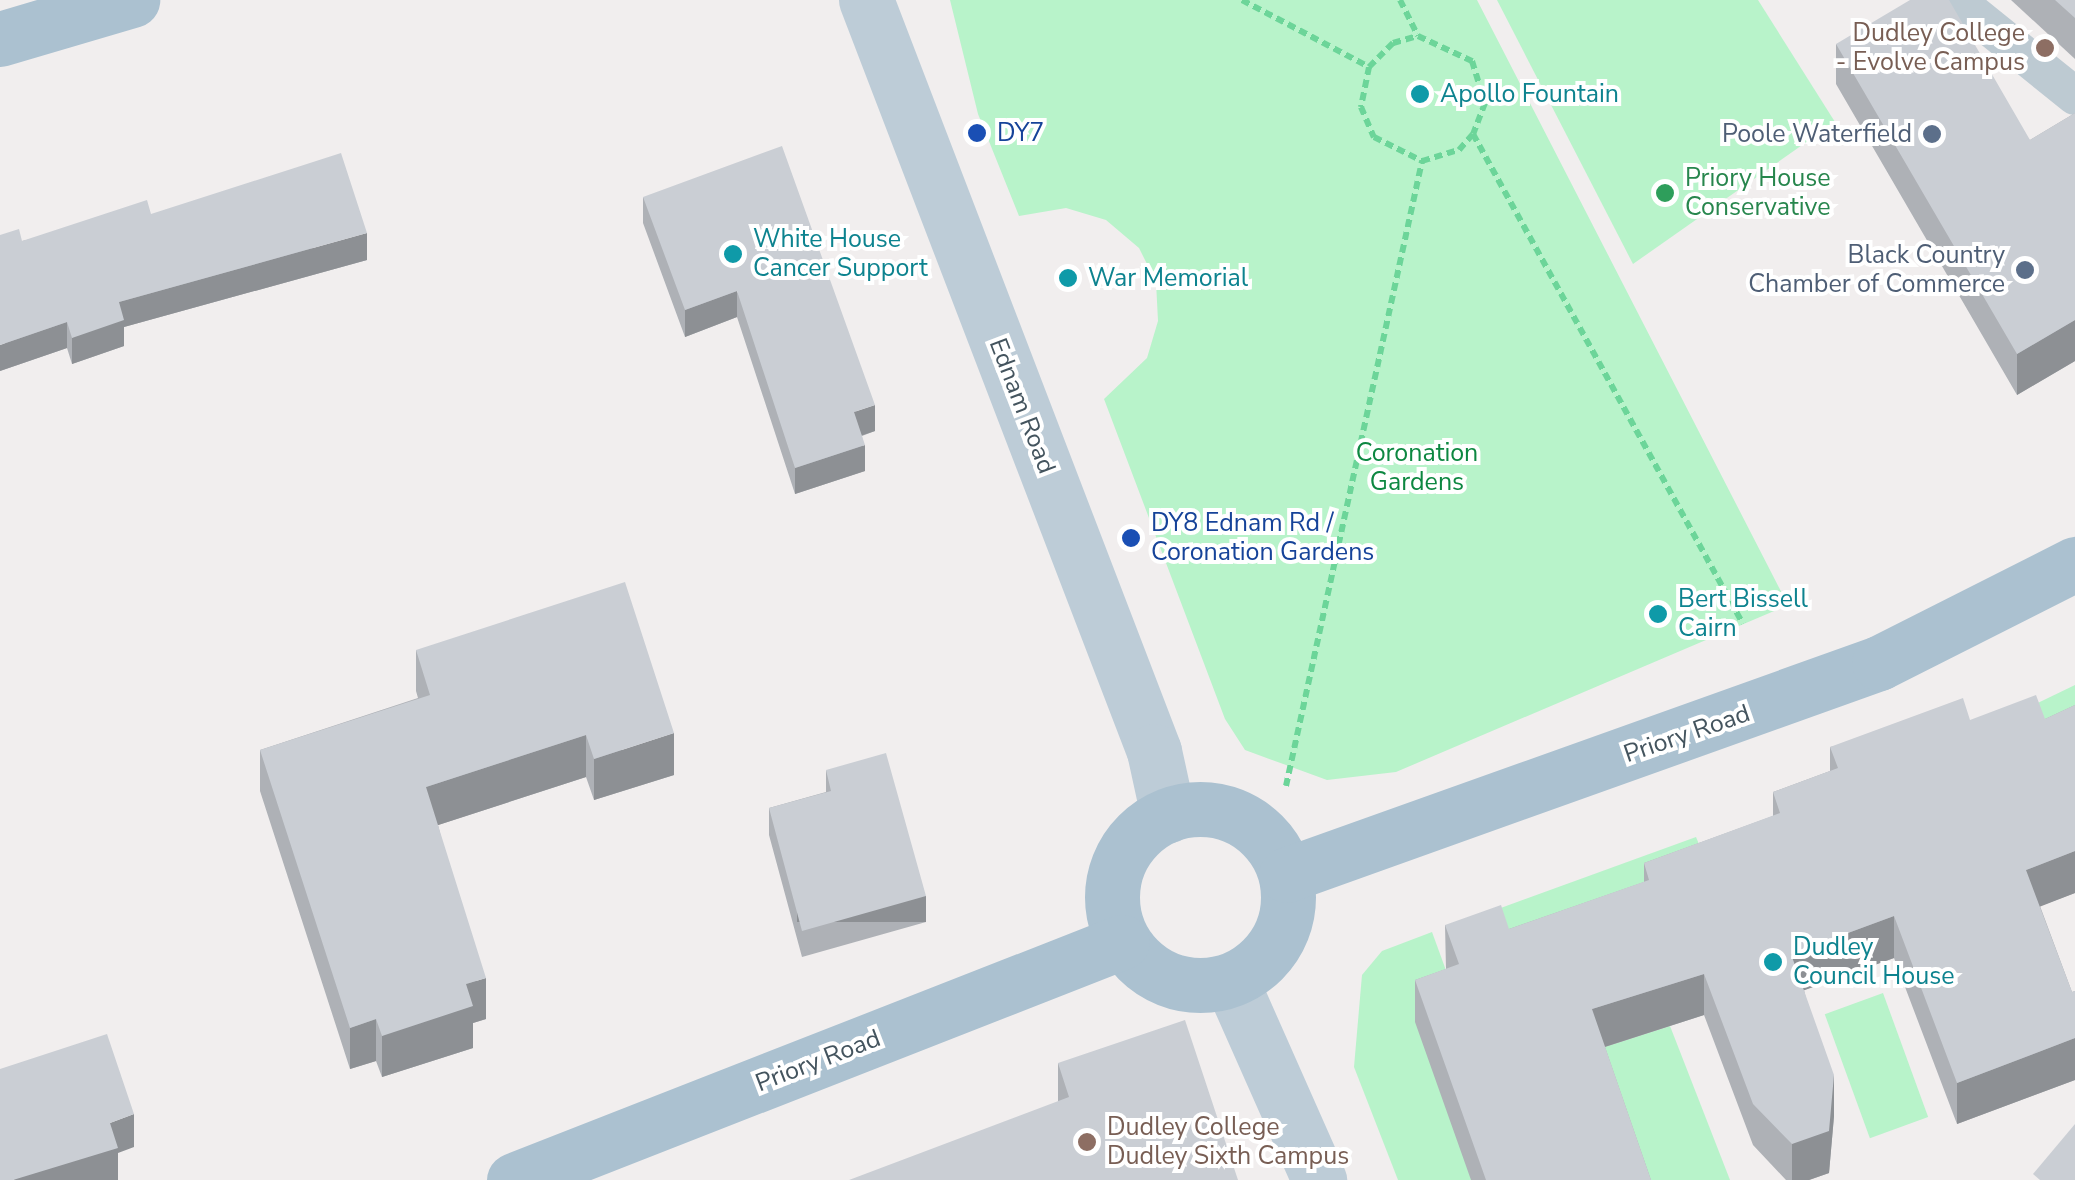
<!DOCTYPE html>
<html>
<head>
<meta charset="utf-8">
<style>
	body { margin:0 }
	#map { position:relative; width:2075px; height:1180px; overflow:hidden; background:#f1eeee; font-family:"Nunito Sans",sans-serif }
	div>[style] { position:absolute }
	.green>* { inset:0; background:#b8f3ca; transform-origin:0 0 }
	.path>* { height:6px; margin-top:-3px; transform-origin:0; background:repeating-linear-gradient(90deg,#6cd599 0 8px,transparent 0 13px) }
	.lane>* { height:38px; margin:-19px; padding:0 19px; transform-origin:19px; border-radius:19px; background:#bdcad2 }
	.secondary>* { height:55px; margin:-27.5px; padding:0 27.5px; transform-origin:27.5px; border-radius:27.5px; background:#bdccd7 }
	.primary>* { height:55px; margin:-27.5px; padding:0 27.5px; transform-origin:27.5px; border-radius:27.5px; background:#abc1d0 }
	.primary>.ring { margin:-27.5px; padding:0; box-sizing:content-box; background:none; border:55px solid #abc1d0; border-radius:50% }
	.wall>* { inset:0; background:#aeb1b6 }
	.shaded-wall>* { inset:0; background:#8d9094; transform-origin:0 0 }
	.building>* { inset:0; background:#caced4 }
	.dots>* { width:28px; height:28px; translate:-50% -50%; box-sizing:border-box; border:5px solid #fff; border-radius:50% }
	span { translate:-50% -50%; white-space:nowrap; text-align:center; line-height:1.15; -webkit-text-stroke:8px #fff; paint-order:stroke }
	.education-label { font-size:25px; color:#785e54 }
	.right { translate:-100% -50%; text-align:right }
	.left { translate:0 -50%; text-align:left }
	.culture-label { font-size:25px; color:#0d838f }
	.transit-label { font-size:25px; color:#164399 }
	.service-label { font-size:25px; color:#4e5e75 }
	.leisure-label { font-size:25px; color:#27864d }
	.street-label { font-size:25px; color:#44545e }
	.park-label { font-size:25px; color:#0d8741 }
</style>
</head>
<body>
<div id="map">
	<div class="green">
		<i style="clip-path:polygon(950px 0,1477px 0,1788px 605px,1396px 772px,1327px 780px,1245px 750px,1225px 719px,1104px 399px,1147px 358px,1158px 321px,1156px 282px,1139px 248px,1106px 220px,1066px 208px,1019px 216px,978px 114px)"></i>
		<i style="clip-path:polygon(1497px 0,1758px 0,1835px 122px,1633px 264px)"></i>
		<i style="clip-path:polygon(2075px 685px,2075px 747px,1963px 739px)"></i>
		<i style="clip-path:polygon(1696px 837px,1714px 880px,1509px 971px,1487px 913px)"></i>
		<i style="clip-path:polygon(1432px 932px,1459px 1006px,1471px 1180px,1398px 1180px,1354px 1067px,1362px 975px,1382px 951px)"></i>
		<i style="left:1883px;top:993px;width:132px;height:62px;rotate:70deg"></i>
		<i style="clip-path:polygon(1670px 1026px,1730px 1180px,1637px 1180px,1592px 1051px)"></i>
	</div>
	<div class="path">
		<i style="left:1242px;top:0;width:144px;rotate:27.8deg"></i>
		<i style="left:1369px;top:67px;width:34px;rotate:-45deg"></i>
		<i style="left:1393px;top:43px;width:26px;rotate:-16deg"></i>
		<i style="left:1418px;top:36px;width:60px;rotate:24.8deg"></i>
		<i style="left:1472px;top:61px;width:44px;rotate:72.8deg"></i>
		<i style="left:1485px;top:103px;width:33px;rotate:111deg"></i>
		<i style="left:1473px;top:134px;width:559px;rotate:61.14deg"></i>
		<i style="left:1400px;top:0;width:40px;rotate:63.4deg"></i>
		<i style="left:1369px;top:67px;width:41px;rotate:101.3deg"></i>
		<i style="left:1361px;top:107px;width:33px;rotate:67deg"></i>
		<i style="left:1374px;top:137px;width:54px;rotate:26.6deg"></i>
		<i style="left:1286px;top:786px;width:640px;rotate:-77.72deg"></i>
		<i style="left:1422px;top:161px;width:39px;rotate:-17deg"></i>
		<i style="left:1459px;top:150px;width:21px;rotate:-49deg"></i>
	</div>
	<div class="lane">
		<i style="left:1956px;top:0;width:153px;rotate:38.9deg"></i>
	</div>
	<div class="secondary">
		<i style="left:866px;top:0;width:804px;rotate:69.02deg"></i>
		<i style="left:1154px;top:751px;width:66px;rotate:77.7deg"></i>
		<i style="left:1231px;top:981px;width:218px;rotate:66.1deg"></i>
	</div>
	<div class="primary">
		<i style="left:0;top:39px;width:138px;rotate:-16.5deg"></i>
		<i class="ring" style="left:1112px;top:809px;width:121px;height:121px"></i>
		<i style="left:1286px;top:875px;width:630px;rotate:-19.67deg"></i>
		<i style="left:1879px;top:663px;width:220px;rotate:-26.8deg"></i>
		<i style="left:514px;top:1180px;width:653px;rotate:-21.38deg"></i>
	</div>
	<div class="wall">
		<i style="clip-path:polygon(2011px 0,2075px 0,2075px 59px)"></i>
		<i style="clip-path:polygon(1836px 44px,2030px 140px,2075px 113px,2075px 361px,2017px 395px,1836px 84px)"></i>
		<i style="clip-path:polygon(643px 197px,875px 431px,862px 436px,865px 471px,795px 494px,737px 317px,685px 337px,643px 223px)"></i>
		<i style="clip-path:polygon(151px 214px,367px 260px,124px 327px,124px 346px,72px 364px,67px 348px,0 371px,22px 241px)"></i>
		<i style="clip-path:polygon(416px 650px,674px 775px,594px 800px,586px 777px,438px 825px,486px 1019px,473px 1023px,473px 1048px,382px 1077px,376px 1061px,350px 1069px,260px 791px,260px 750px,418px 698px,416px 691px)"></i>
		<i style="clip-path:polygon(2075px 705px,2075px 893px,2040px 906px,2072px 992px,2075px 991px,2075px 1080px,1957px 1124px,1894px 958px,1804px 990px,1834px 1116px,1829px 1173px,1809px 1180px,1786px 1180px,1753px 1145px,1704px 1015px,1605px 1047px,1651px 1180px,1471px 1180px,1415px 1022px,1415px 980px,1446px 969px,1445px 925px,1509px 929px,1644px 882px,1644px 863px,1773px 816px,1773px 792px,1830px 771px,1830px 747px,1970px 720px,2045px 719px)"></i>
		<i style="clip-path:polygon(826px 770px,926px 922px,802px 957px,769px 835px,769px 808px,826px 792px)"></i>
		<i style="clip-path:polygon(1058px 1063px,1238px 1180px,1058px 1101px)"></i>
	</div>
	<div class="shaded-wall">
		<i style="clip-path:polygon(367px 233px,367px 260px,124px 327px,124px 346px,72px 364px,72px 338px,119px 302px)"></i>
		<i style="clip-path:polygon(737px 291px,737px 317px,685px 337px,685px 310px)"></i>
		<i style="clip-path:polygon(2075px 320px,2075px 361px,2017px 395px,2017px 354px)"></i>
		<i style="clip-path:polygon(67px 322px,67px 348px,0 371px,0 345px)"></i>
		<i style="clip-path:polygon(875px 405px,875px 431px,854px 438px,854px 412px)"></i>
		<i style="clip-path:polygon(865px 445px,865px 471px,795px 494px,795px 468px)"></i>
		<i style="clip-path:polygon(674px 733px,674px 775px,594px 800px,594px 759px)"></i>
		<i style="clip-path:polygon(586px 735px,586px 777px,426px 829px,426px 787px)"></i>
		<i style="clip-path:polygon(2075px 851px,2075px 893px,2026px 912px,2026px 870px)"></i>
		<i style="left:926px;top:896px;width:26px;height:129px;rotate:90deg"></i>
		<i style="clip-path:polygon(1894px 916px,1894px 958px,1791px 995px,1791px 954px)"></i>
		<i style="clip-path:polygon(1704px 974px,1704px 1015px,1592px 1051px,1592px 1009px)"></i>
		<i style="clip-path:polygon(486px 978px,486px 1019px,473px 1023px,473px 1048px,382px 1077px,382px 1036px,466px 984px)"></i>
		<i style="clip-path:polygon(376px 1019px,376px 1061px,350px 1069px,350px 1028px)"></i>
		<i style="clip-path:polygon(2075px 1038px,2075px 1080px,1957px 1124px,1957px 1083px)"></i>
		<i style="clip-path:polygon(1834px 1075px,1834px 1116px,1829px 1173px,1809px 1180px,1792px 1180px,1792px 1144px)"></i>
		<i style="clip-path:polygon(134px 1114px,134px 1147px,118px 1153px,118px 1180px,13px 1180px,110px 1123px)"></i>
	</div>
	<div class="building">
		<i style="clip-path:polygon(1910px 0,1949px 0,2030px 140px,2075px 113px,2075px 320px,2017px 354px,1836px 44px)"></i>
		<i style="clip-path:polygon(2055px 0,2075px 0,2075px 18px)"></i>
		<i style="clip-path:polygon(782px 146px,875px 405px,854px 412px,865px 445px,795px 468px,737px 291px,685px 310px,643px 197px)"></i>
		<i style="clip-path:polygon(341px 153px,367px 233px,119px 302px,124px 320px,72px 338px,67px 322px,0 345px,0 235px,19px 229px,22px 241px,147px 200px,151px 214px)"></i>
		<i style="clip-path:polygon(625px 582px,674px 733px,594px 759px,586px 735px,426px 787px,486px 978px,466px 984px,473px 1006px,382px 1036px,376px 1019px,350px 1028px,260px 750px,430px 695px,416px 650px)"></i>
		<i style="clip-path:polygon(2036px 695px,2045px 719px,2075px 705px,2075px 851px,2026px 870px,2072px 992px,2075px 991px,2075px 1038px,1957px 1083px,1894px 916px,1791px 954px,1834px 1075px,1829px 1131px,1792px 1144px,1753px 1104px,1704px 974px,1592px 1009px,1651px 1180px,1486px 1180px,1415px 980px,1459px 964px,1445px 925px,1501px 905px,1509px 929px,1649px 880px,1644px 863px,1780px 813px,1773px 792px,1838px 768px,1830px 747px,1963px 698px,1970px 720px)"></i>
		<i style="clip-path:polygon(886px 753px,926px 896px,802px 931px,769px 808px,831px 791px,826px 770px)"></i>
		<i style="clip-path:polygon(1185px 1020px,1238px 1180px,849px 1180px,1069px 1097px,1058px 1063px)"></i>
		<i style="clip-path:polygon(107px 1034px,134px 1114px,110px 1123px,118px 1148px,13px 1180px,0 1180px,0 1069px)"></i>
		<i style="clip-path:polygon(2075px 1124px,2075px 1180px,2040px 1180px,2033px 1174px)"></i>
	</div>
	<div class="dots">
		<i style="left:2045px;top:48px;background:#8d6e63"></i>
		<i style="left:1420px;top:94px;background:#0f9aa8"></i>
		<i style="left:977px;top:133px;background:#1a4fb4"></i>
		<i style="left:1932px;top:134px;background:#5c6f8a"></i>
		<i style="left:1665px;top:193px;background:#2e9e5b"></i>
		<i style="left:733px;top:254px;background:#0f9aa8"></i>
		<i style="left:2025px;top:270px;background:#5c6f8a"></i>
		<i style="left:1068px;top:278px;background:#0f9aa8"></i>
		<i style="left:1131px;top:538px;background:#1a4fb4"></i>
		<i style="left:1658px;top:614px;background:#0f9aa8"></i>
		<i style="left:1773px;top:962px;background:#0f9aa8"></i>
		<i style="left:1087px;top:1142px;background:#8d6e63"></i>
	</div>
	<div class="education-label">
		<span class="right" style="left:2025px;top:48px">Dudley College<br>- Evolve Campus</span>
		<span class="left" style="left:1107px;top:1142px">Dudley College<br>Dudley Sixth Campus</span>
	</div>
	<div class="culture-label">
		<span class="left" style="left:1440px;top:94px">Apollo Fountain</span>
		<span class="left" style="left:753px;top:254px">White House<br>Cancer Support</span>
		<span class="left" style="left:1088px;top:278px">War Memorial</span>
		<span class="left" style="left:1678px;top:614px">Bert Bissell<br>Cairn</span>
		<span class="left" style="left:1793px;top:962px">Dudley<br>Council House</span>
	</div>
	<div class="transit-label">
		<span class="left" style="left:997px;top:133px">DY7</span>
		<span class="left" style="left:1151px;top:538px">DY8 Ednam Rd /<br>Coronation Gardens</span>
	</div>
	<div class="service-label">
		<span class="right" style="left:1912px;top:134px">Poole Waterfield</span>
		<span class="right" style="left:2005px;top:270px">Black Country<br>Chamber of Commerce</span>
	</div>
	<div class="leisure-label">
		<span class="left" style="left:1685px;top:193px">Priory House<br>Conservative</span>
	</div>
	<div class="street-label">
		<span style="left:1022px;top:406px;rotate:69deg">Ednam Road</span>
		<span style="left:1687px;top:734px;rotate:-19deg">Priory Road</span>
		<span style="left:818px;top:1061px;rotate:-21deg">Priory Road</span>
	</div>
	<div class="park-label">
		<span style="left:1417px;top:468px">Coronation<br>Gardens</span>
	</div>
</div>
</body>
</html>
